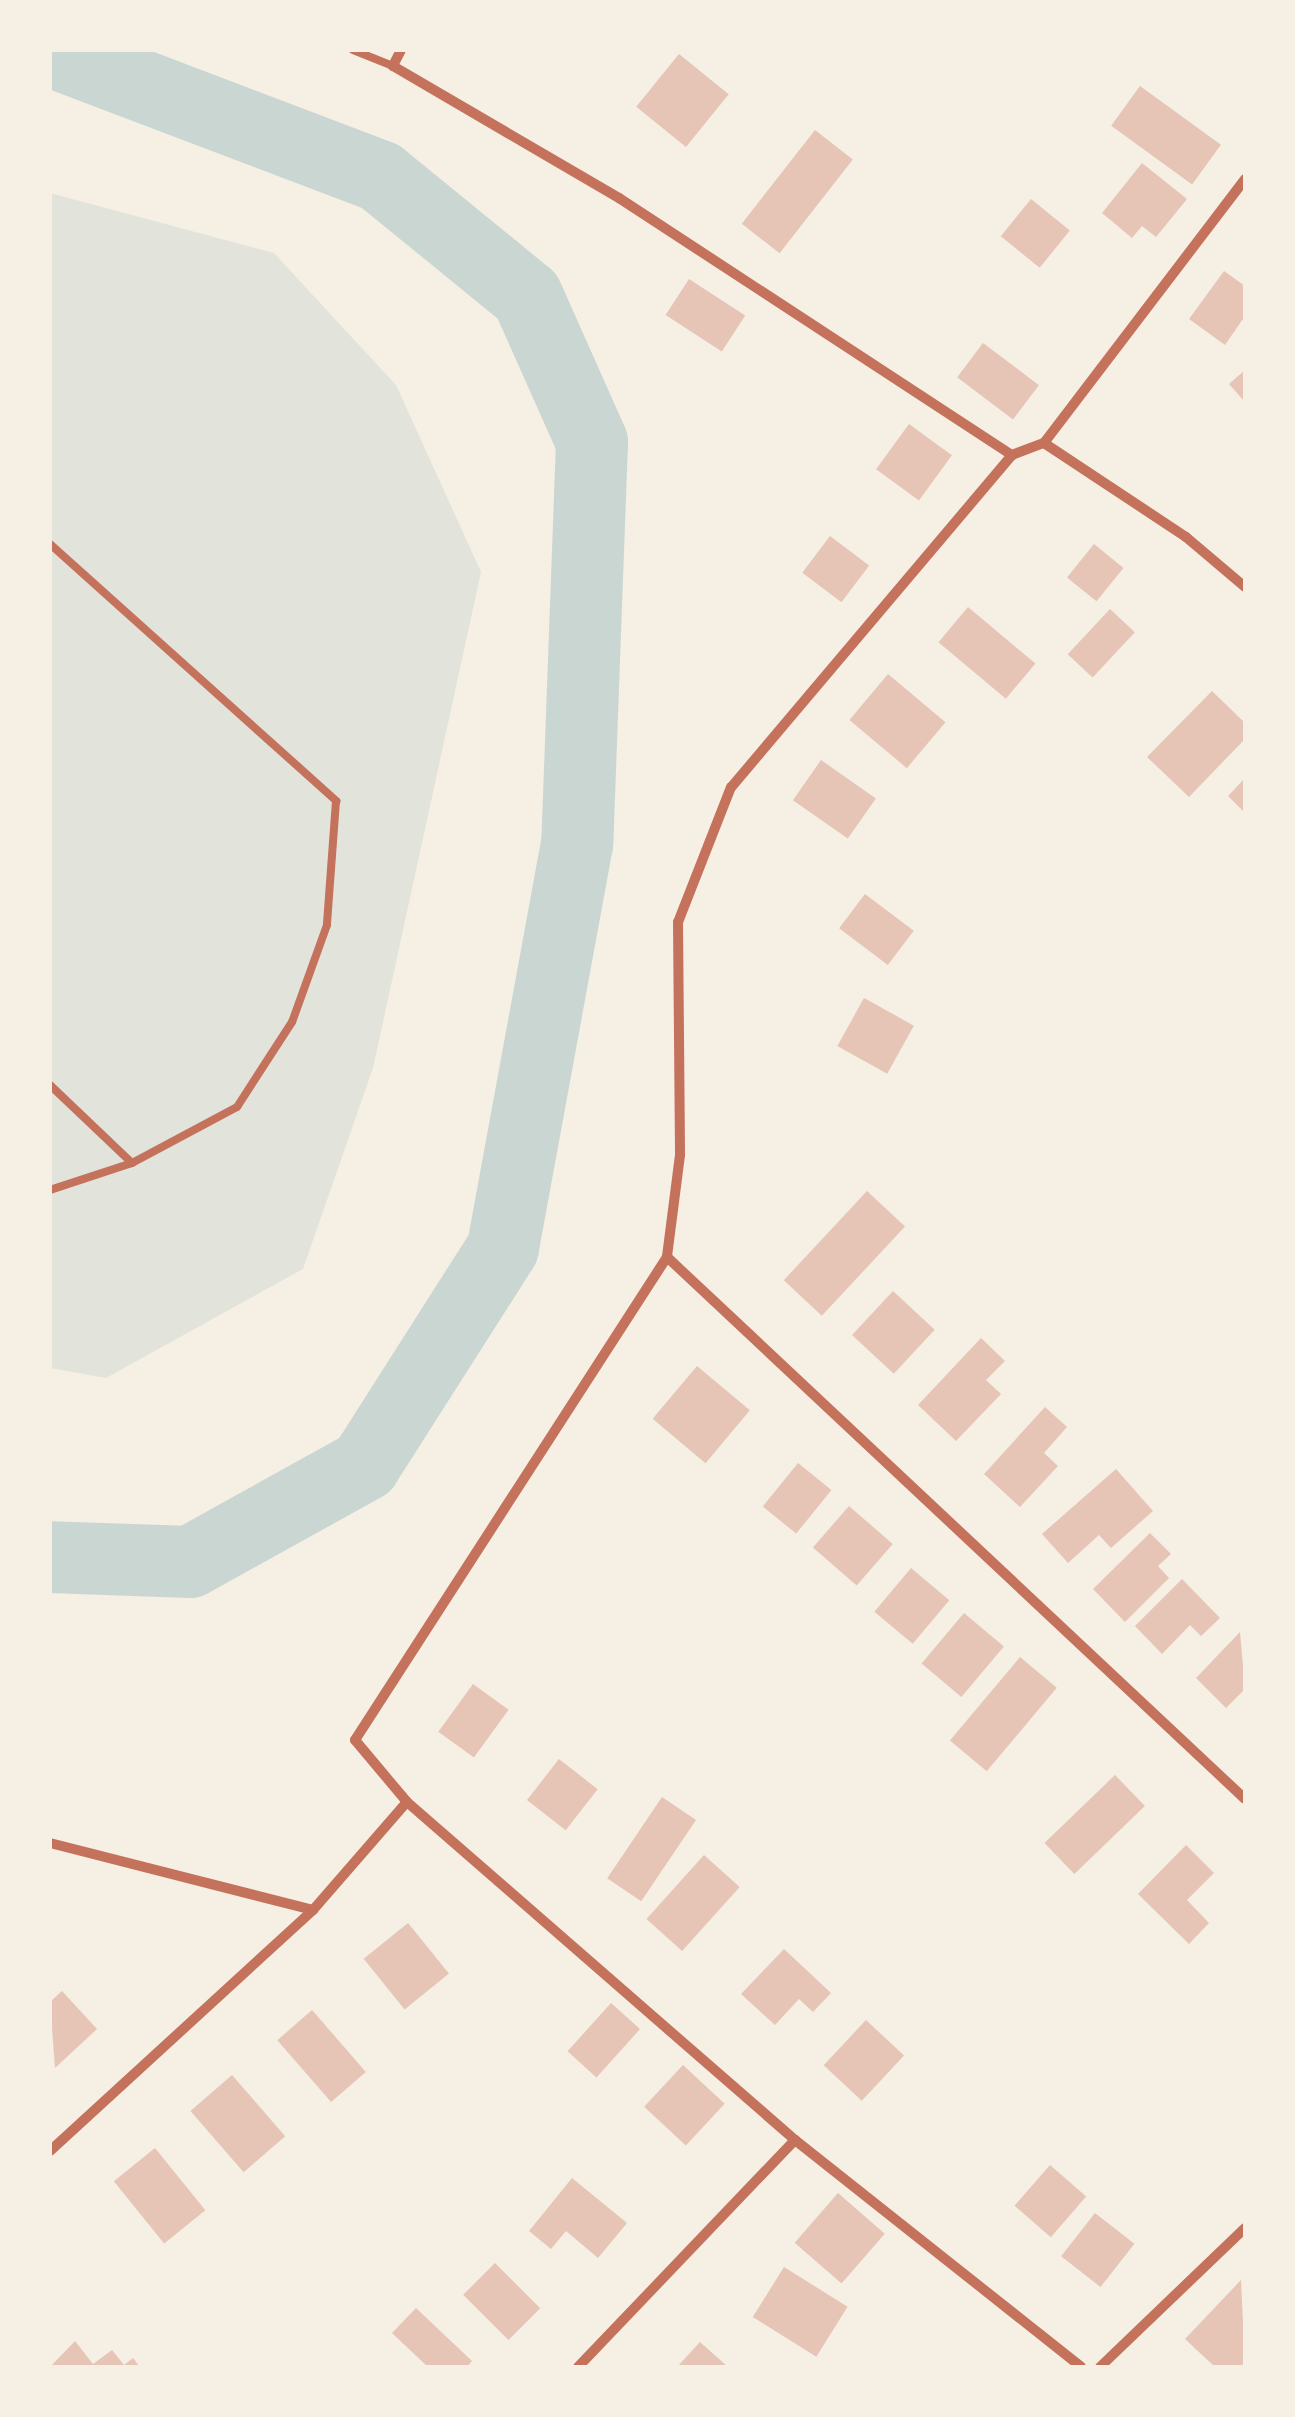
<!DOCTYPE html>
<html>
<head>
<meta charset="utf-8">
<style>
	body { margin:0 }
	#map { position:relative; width:1295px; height:2417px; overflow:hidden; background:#f6efe4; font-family:Helvetica,sans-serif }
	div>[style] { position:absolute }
	.green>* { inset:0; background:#e2e4dc }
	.river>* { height:72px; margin:-36px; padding:0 36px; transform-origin:36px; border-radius:36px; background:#c9d6d2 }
	.building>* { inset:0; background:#e6c5b7; transform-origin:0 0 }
	.service>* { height:8px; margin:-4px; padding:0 4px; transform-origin:4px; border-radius:4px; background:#c5725c }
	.minor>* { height:10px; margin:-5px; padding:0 5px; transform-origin:5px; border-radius:5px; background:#c5725c }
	span { translate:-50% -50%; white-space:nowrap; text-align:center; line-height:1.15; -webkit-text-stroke:8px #f6efe4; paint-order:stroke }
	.frame { position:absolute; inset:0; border:52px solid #f6efe4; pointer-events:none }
</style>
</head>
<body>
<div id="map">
	<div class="green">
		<i style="clip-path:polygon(50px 193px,274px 253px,396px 385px,481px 572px,373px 1068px,303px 1269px,106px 1378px,50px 1368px)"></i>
	</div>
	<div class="river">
		<i style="left:50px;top:51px;width:354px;rotate:20.8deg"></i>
		<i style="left:381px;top:177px;width:188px;rotate:39.2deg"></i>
		<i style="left:527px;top:296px;width:160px;rotate:66deg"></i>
		<i style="left:592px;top:442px;width:402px;rotate:92.1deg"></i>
		<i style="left:577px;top:844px;width:411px;rotate:100.4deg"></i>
		<i style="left:503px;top:1248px;width:257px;rotate:122.5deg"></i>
		<i style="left:365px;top:1465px;width:200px;rotate:151deg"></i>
		<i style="left:190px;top:1562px;width:140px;rotate:-178deg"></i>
	</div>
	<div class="building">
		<i style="left:679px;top:54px;width:64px;height:68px;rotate:39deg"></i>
		<i style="left:1140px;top:86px;width:100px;height:49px;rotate:36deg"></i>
		<i style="left:815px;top:130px;width:48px;height:119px;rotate:38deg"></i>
		<i style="clip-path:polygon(1142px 163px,1187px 199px,1156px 237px,1142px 226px,1132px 238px,1102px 213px)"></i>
		<i style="left:1031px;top:199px;width:50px;height:48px;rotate:39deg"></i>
		<i style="clip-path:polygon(1224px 271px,1245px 286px,1245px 316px,1225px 345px,1189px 319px)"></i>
		<i style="left:689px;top:279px;width:67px;height:43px;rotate:33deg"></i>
		<i style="left:983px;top:343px;width:70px;height:43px;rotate:37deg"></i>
		<i style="clip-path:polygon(1245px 370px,1245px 402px,1229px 384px)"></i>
		<i style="left:909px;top:424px;width:53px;height:56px;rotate:36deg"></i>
		<i style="left:830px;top:536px;width:49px;height:46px;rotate:37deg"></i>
		<i style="left:1094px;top:544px;width:38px;height:43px;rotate:39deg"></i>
		<i style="left:968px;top:607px;width:88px;height:46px;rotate:40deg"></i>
		<i style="left:1110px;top:609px;width:34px;height:62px;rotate:43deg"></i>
		<i style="left:888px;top:674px;width:75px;height:60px;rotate:40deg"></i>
		<i style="clip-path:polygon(1212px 691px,1245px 723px,1245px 739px,1189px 797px,1147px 757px)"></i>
		<i style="left:821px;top:760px;width:67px;height:49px;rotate:35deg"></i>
		<i style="clip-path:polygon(1245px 778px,1245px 813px,1228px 796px)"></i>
		<i style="left:865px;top:894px;width:61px;height:43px;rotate:37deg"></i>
		<i style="left:864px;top:998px;width:57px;height:55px;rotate:29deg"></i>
		<i style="left:867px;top:1191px;width:52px;height:122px;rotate:43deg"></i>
		<i style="left:893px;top:1291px;width:57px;height:60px;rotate:43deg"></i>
		<i style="clip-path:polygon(981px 1338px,1005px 1361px,986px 1380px,1001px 1394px,956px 1441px,918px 1405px)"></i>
		<i style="left:697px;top:1366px;width:69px;height:69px;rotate:40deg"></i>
		<i style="clip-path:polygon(1045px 1407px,1067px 1427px,1044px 1453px,1058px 1466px,1020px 1507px,984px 1474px)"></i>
		<i style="left:798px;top:1463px;width:43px;height:56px;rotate:39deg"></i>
		<i style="clip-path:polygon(1116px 1469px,1153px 1511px,1111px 1548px,1099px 1535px,1068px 1563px,1042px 1534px)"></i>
		<i style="left:849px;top:1506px;width:58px;height:55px;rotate:41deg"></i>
		<i style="clip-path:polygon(1150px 1533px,1171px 1554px,1158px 1566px,1169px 1578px,1125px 1622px,1093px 1589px)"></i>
		<i style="left:911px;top:1568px;width:50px;height:57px;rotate:40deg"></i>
		<i style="clip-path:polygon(1182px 1579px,1220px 1618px,1201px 1636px,1190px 1625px,1162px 1654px,1135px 1626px)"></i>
		<i style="left:964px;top:1613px;width:52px;height:66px;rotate:40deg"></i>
		<i style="clip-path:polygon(1240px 1632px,1245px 1689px,1226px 1708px,1196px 1678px)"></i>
		<i style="left:1020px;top:1657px;width:48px;height:109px;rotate:40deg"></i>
		<i style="left:473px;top:1684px;width:44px;height:59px;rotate:36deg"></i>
		<i style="left:559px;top:1759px;width:49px;height:52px;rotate:38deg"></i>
		<i style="left:1115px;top:1775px;width:43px;height:98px;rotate:46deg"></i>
		<i style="left:662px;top:1797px;width:41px;height:98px;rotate:34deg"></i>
		<i style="clip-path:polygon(1186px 1845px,1214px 1873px,1187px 1900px,1209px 1923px,1189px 1944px,1138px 1894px)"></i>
		<i style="left:704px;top:1855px;width:48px;height:86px;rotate:42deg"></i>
		<i style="left:408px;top:1923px;width:65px;height:57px;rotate:51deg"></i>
		<i style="clip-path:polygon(784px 1949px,831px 1993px,813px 2012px,799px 1999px,775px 2025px,741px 1994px)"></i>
		<i style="clip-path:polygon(62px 1991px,97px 2029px,55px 2068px,50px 2002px)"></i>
		<i style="left:611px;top:2003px;width:39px;height:65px;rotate:42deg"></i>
		<i style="left:312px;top:2010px;width:82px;height:46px;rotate:49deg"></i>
		<i style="left:866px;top:2020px;width:52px;height:62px;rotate:43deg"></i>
		<i style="left:683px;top:2065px;width:57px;height:57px;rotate:43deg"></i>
		<i style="left:232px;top:2075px;width:81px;height:55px;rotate:49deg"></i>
		<i style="left:155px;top:2148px;width:80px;height:53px;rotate:51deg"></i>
		<i style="left:1050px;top:2165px;width:48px;height:54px;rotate:41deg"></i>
		<i style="clip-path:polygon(572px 2178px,627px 2223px,598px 2258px,566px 2231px,551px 2249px,529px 2231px)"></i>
		<i style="left:838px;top:2193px;width:62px;height:66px;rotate:41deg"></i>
		<i style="left:1095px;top:2213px;width:50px;height:55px;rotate:38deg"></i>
		<i style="left:495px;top:2263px;width:64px;height:45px;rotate:45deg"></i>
		<i style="left:784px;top:2267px;width:75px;height:59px;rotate:32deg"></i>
		<i style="clip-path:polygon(1241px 2280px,1245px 2365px,1215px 2367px,1185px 2339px)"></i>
		<i style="clip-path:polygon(416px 2308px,472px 2361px,467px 2367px,428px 2367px,392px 2333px)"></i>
		<i style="clip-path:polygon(75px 2341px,93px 2364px,112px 2350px,124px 2365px,133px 2358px,140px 2367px,50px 2367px)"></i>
		<i style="clip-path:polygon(700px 2342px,728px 2367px,677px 2367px)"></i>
	</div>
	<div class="service">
		<i style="left:353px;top:50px;width:43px;rotate:21.8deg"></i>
		<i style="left:50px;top:544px;width:385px;rotate:41.9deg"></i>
		<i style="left:336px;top:801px;width:124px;rotate:94.2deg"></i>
		<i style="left:327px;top:925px;width:103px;rotate:109.8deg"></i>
		<i style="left:292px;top:1022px;width:101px;rotate:122.9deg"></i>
		<i style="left:237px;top:1107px;width:119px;rotate:151.9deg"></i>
		<i style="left:132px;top:1163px;width:86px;rotate:161.8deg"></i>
		<i style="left:50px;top:1085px;width:113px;rotate:43.6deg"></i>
	</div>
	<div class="minor">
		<i style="left:401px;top:50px;width:18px;rotate:117deg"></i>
		<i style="left:393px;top:66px;width:262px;rotate:30.3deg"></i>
		<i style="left:619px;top:198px;width:470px;rotate:33.2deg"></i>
		<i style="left:1012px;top:455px;width:34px;rotate:-21deg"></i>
		<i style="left:1044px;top:443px;width:170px;rotate:33.5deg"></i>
		<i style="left:1186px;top:537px;width:77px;rotate:40.3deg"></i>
		<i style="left:1044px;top:443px;width:332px;rotate:-52.7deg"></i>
		<i style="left:1012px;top:455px;width:435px;rotate:130.2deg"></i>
		<i style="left:731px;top:787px;width:145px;rotate:111.4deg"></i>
		<i style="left:678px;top:922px;width:233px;rotate:89.5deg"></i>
		<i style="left:680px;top:1155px;width:103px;rotate:97.3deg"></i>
		<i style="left:667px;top:1257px;width:575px;rotate:122.86deg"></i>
		<i style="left:355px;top:1740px;width:81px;rotate:50deg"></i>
		<i style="left:407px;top:1802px;width:515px;rotate:41.06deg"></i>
		<i style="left:795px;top:2140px;width:365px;rotate:38.4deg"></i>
		<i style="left:667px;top:1257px;width:792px;rotate:43.16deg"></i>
		<i style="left:50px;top:1843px;width:271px;rotate:14.3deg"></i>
		<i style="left:50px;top:2151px;width:357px;rotate:-42.5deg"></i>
		<i style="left:313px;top:1910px;width:143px;rotate:-49deg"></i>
		<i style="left:578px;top:2367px;width:314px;rotate:-46.3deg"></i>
		<i style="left:1100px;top:2367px;width:201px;rotate:-43.8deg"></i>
	</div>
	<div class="frame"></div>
</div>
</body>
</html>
